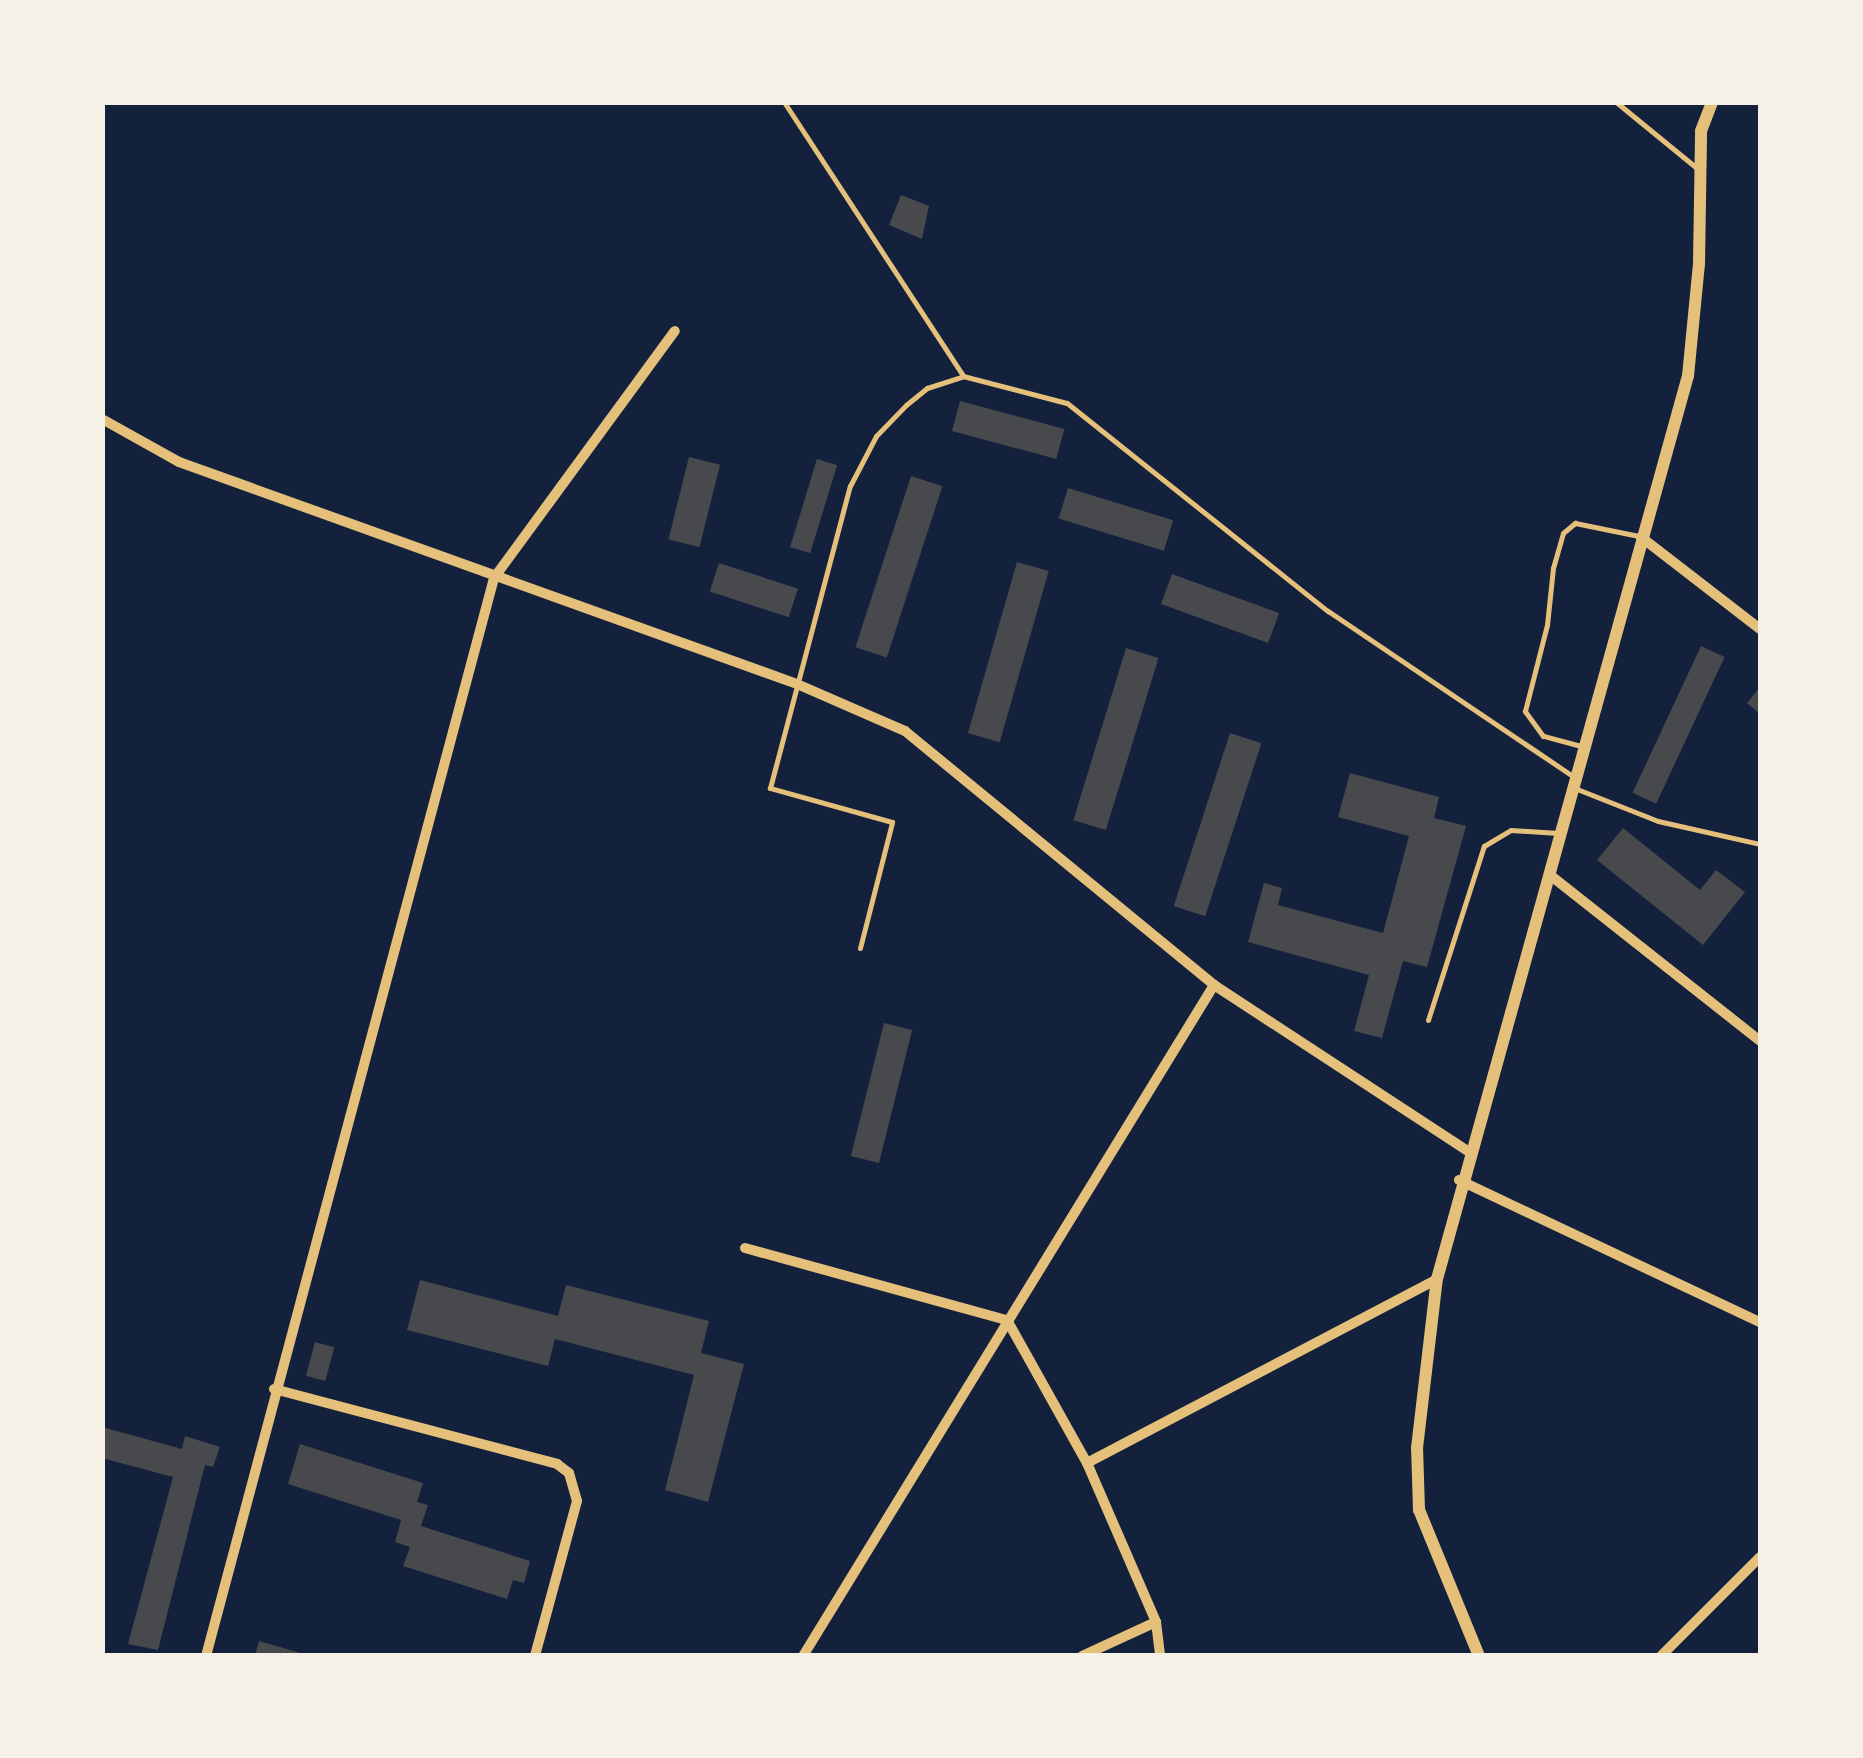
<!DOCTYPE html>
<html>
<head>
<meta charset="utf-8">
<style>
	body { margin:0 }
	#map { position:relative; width:1863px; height:1758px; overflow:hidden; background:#14213d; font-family:"PT Sans Narrow",sans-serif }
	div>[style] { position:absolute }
	.building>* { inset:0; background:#48494c; transform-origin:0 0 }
	.service>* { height:5px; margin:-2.5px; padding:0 2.5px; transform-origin:2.5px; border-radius:2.5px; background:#e5c07b }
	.minor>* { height:10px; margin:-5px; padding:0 5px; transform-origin:5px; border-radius:5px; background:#e5c07b }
	.tertiary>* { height:12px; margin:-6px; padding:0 6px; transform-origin:6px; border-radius:6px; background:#e5c07b }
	span { translate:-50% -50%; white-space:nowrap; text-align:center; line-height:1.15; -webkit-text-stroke:10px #f6f1e7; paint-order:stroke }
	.frame { position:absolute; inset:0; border:105px solid #f6f1e7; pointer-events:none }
</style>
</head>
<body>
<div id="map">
	<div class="building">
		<i style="clip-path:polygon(901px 195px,929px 206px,922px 239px,889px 225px)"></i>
		<i style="left:960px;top:401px;width:108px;height:31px;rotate:15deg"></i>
		<i style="left:689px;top:457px;width:32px;height:85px;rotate:14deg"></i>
		<i style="left:817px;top:459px;width:21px;height:92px;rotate:17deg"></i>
		<i style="left:911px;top:476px;width:33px;height:180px;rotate:18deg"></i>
		<i style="left:1068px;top:488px;width:110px;height:32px;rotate:17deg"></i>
		<i style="left:1017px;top:562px;width:33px;height:178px;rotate:16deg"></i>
		<i style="left:719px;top:563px;width:83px;height:30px;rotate:18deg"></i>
		<i style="left:1172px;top:574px;width:114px;height:32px;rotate:20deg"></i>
		<i style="left:1701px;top:646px;width:26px;height:162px;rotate:25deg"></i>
		<i style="left:1126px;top:648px;width:34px;height:180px;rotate:17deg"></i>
		<i style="clip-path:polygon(1760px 687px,1760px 714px,1747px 703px)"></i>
		<i style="left:1230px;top:733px;width:33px;height:182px;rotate:18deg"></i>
		<i style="clip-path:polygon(1350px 773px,1439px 797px,1434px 818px,1466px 826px,1427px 967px,1403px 961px,1382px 1038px,1354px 1031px,1369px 975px,1248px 942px,1264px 883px,1282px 888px,1278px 905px,1383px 933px,1409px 836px,1338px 817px)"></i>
		<i style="clip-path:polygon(1623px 828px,1700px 890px,1716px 870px,1745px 892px,1703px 945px,1597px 860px)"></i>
		<i style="left:884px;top:1023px;width:29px;height:137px;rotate:14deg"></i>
		<i style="clip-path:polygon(420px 1280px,558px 1316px,566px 1285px,709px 1321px,701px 1353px,744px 1364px,708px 1502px,665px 1490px,694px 1375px,555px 1339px,548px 1366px,407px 1330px)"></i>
		<i style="left:315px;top:1342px;width:20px;height:35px;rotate:15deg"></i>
		<i style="clip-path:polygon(102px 1427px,182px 1449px,185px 1436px,220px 1447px,213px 1467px,205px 1465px,158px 1650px,128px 1644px,173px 1477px,102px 1458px)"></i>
		<i style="clip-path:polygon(300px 1444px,423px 1483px,417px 1502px,428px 1505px,421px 1526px,530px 1561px,524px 1583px,513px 1580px,507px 1599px,403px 1566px,410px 1547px,395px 1542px,401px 1520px,288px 1484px)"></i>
		<i style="clip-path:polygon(259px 1641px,304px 1654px,304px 1656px,255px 1656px)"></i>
	</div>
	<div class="service">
		<i style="left:784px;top:102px;width:327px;rotate:56.8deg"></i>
		<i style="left:1616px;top:102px;width:107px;rotate:39.3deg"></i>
		<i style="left:1581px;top:746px;width:39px;rotate:-165deg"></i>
		<i style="left:1543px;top:736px;width:31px;rotate:-126deg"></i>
		<i style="left:1525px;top:711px;width:89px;rotate:-75.7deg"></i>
		<i style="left:1547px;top:625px;width:57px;rotate:-84deg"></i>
		<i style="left:1553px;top:568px;width:36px;rotate:-74deg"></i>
		<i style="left:1563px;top:533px;width:16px;rotate:-40deg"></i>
		<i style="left:1575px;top:523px;width:65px;rotate:11.5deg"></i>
		<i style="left:1577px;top:789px;width:87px;rotate:21.6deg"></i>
		<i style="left:1658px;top:821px;width:105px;rotate:12.7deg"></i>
		<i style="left:860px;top:948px;width:130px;rotate:-75.7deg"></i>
		<i style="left:892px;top:822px;width:127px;rotate:-164.4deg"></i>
		<i style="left:770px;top:788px;width:312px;rotate:-75.2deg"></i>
		<i style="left:850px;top:486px;width:56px;rotate:-62.5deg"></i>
		<i style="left:876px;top:436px;width:43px;rotate:-45.9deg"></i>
		<i style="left:906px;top:405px;width:27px;rotate:-39deg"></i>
		<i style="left:927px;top:388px;width:38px;rotate:-18deg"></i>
		<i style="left:963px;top:376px;width:107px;rotate:14.6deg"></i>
		<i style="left:1067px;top:403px;width:334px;rotate:38.6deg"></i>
		<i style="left:1328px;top:611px;width:295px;rotate:34deg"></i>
		<i style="left:1428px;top:1020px;width:183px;rotate:-72.2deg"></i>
		<i style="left:1484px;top:846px;width:31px;rotate:-31deg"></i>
		<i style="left:1511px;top:830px;width:47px;rotate:3.7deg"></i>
	</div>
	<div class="minor">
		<i style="left:102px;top:419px;width:88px;rotate:29.2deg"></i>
		<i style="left:179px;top:462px;width:657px;rotate:19.76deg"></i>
		<i style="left:797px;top:684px;width:118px;rotate:23.5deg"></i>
		<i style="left:905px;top:731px;width:400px;rotate:39.4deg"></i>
		<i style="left:1214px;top:985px;width:303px;rotate:33.2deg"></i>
		<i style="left:1641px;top:537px;width:150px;rotate:37.7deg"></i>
		<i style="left:1550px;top:875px;width:268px;rotate:38.3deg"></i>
		<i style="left:1459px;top:1180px;width:333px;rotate:25.3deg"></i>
		<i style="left:745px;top:1248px;width:272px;rotate:15.4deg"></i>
		<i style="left:1007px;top:1320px;width:164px;rotate:60.8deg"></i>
		<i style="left:1087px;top:1463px;width:173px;rotate:66.5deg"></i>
		<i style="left:1156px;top:1622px;width:34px;rotate:83deg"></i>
		<i style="left:274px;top:1389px;width:293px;rotate:14.8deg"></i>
		<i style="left:557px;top:1464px;width:15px;rotate:37deg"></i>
		<i style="left:569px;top:1473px;width:29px;rotate:74deg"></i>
		<i style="left:577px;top:1501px;width:161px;rotate:105.2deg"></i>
		<i style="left:1087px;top:1463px;width:395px;rotate:-27.7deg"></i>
		<i style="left:206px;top:1656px;width:1116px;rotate:-75.04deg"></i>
		<i style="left:494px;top:578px;width:306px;rotate:-53.8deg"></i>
		<i style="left:803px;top:1656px;width:787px;rotate:-58.51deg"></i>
		<i style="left:1082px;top:1656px;width:81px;rotate:-24.7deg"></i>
		<i style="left:1661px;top:1656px;width:140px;rotate:-45deg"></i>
	</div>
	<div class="tertiary">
		<i style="left:1479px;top:1656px;width:158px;rotate:-112.3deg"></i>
		<i style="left:1419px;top:1510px;width:62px;rotate:-91.8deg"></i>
		<i style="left:1417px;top:1448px;width:170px;rotate:-83.3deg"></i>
		<i style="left:1437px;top:1279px;width:937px;rotate:-74.47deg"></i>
		<i style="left:1688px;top:376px;width:113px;rotate:-84.4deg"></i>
		<i style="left:1699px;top:264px;width:133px;rotate:-89.1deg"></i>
		<i style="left:1701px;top:131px;width:31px;rotate:-69deg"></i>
	</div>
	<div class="frame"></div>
</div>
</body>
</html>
